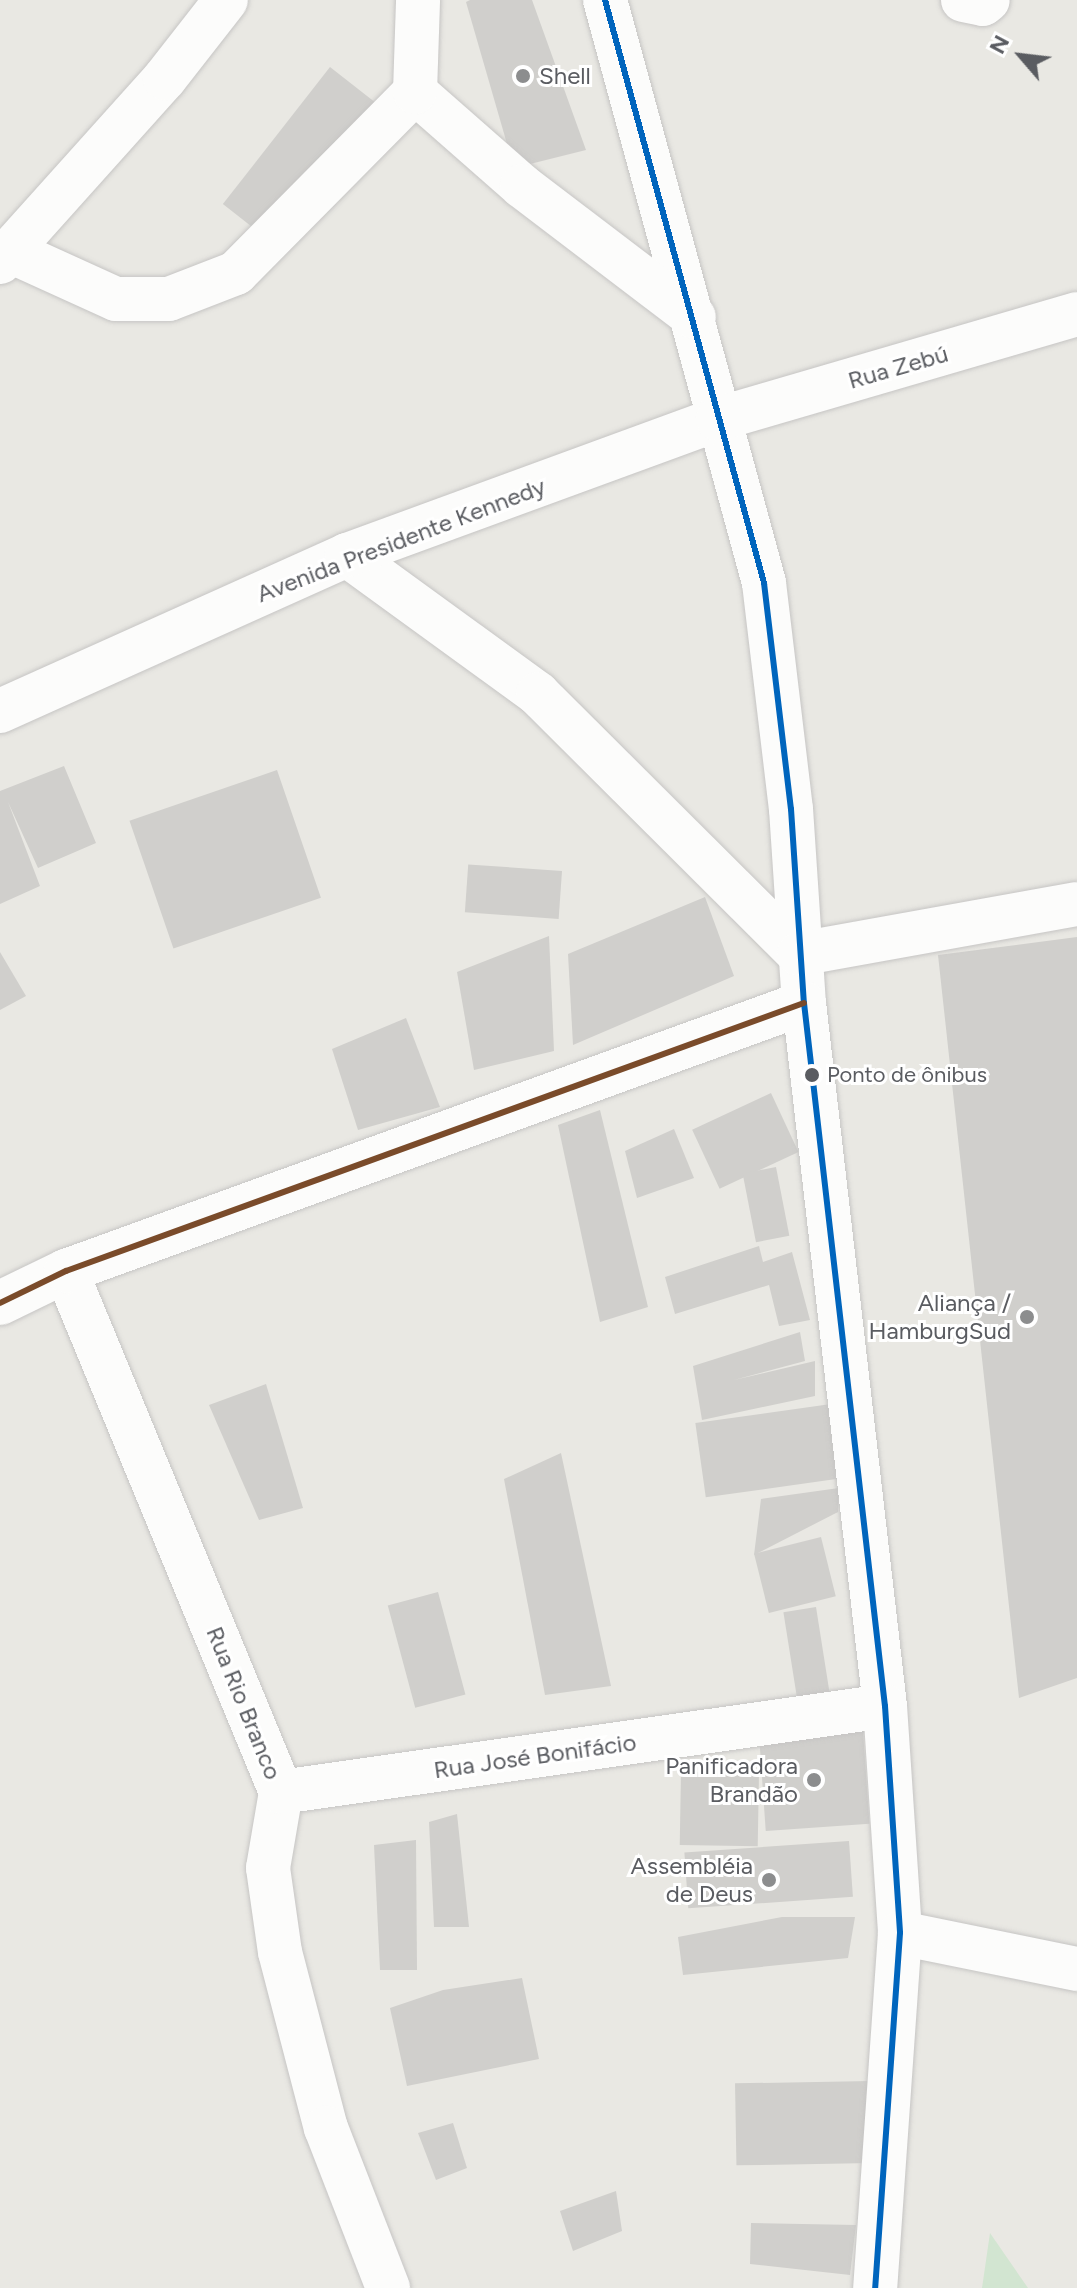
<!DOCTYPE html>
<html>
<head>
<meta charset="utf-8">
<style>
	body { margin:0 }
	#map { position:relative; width:1077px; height:2288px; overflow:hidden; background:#e9e8e3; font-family:Figtree,sans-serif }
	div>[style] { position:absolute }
	.green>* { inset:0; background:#d2e5d1 }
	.building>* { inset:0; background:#d0cfcc; transform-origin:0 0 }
	.roads { filter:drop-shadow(0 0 2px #c6c5c4) drop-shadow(0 0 2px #c6c5c4) }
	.minor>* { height:44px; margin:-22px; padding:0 22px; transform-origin:22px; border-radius:22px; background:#fcfcfb }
	.bus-1>* { height:6px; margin:-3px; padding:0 3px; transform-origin:3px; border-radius:3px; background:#0065bd }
	.bus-2>* { height:6px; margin:-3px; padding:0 3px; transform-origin:3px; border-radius:3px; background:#7a4b2a }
	.dots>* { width:22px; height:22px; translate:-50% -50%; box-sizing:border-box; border:4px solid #fff; border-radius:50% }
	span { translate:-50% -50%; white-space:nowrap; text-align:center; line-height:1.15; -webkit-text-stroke:6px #fff; paint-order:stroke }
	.bus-label { font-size:22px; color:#5a5c61 }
	.left { translate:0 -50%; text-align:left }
	.poi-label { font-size:24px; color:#5a5c61 }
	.right { translate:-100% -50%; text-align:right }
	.street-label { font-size:24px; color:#5a5c61 }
	.north { position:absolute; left:981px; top:16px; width:80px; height:80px; -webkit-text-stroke:6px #fff; paint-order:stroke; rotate:298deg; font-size:22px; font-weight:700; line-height:32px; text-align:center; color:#5a5c61 }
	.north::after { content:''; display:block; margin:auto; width:28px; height:36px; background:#5a5c61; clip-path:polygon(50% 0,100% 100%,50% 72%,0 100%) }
</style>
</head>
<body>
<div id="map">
	<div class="green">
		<i style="clip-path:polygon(990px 2233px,1028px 2288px,982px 2288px)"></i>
	</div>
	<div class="building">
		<i style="clip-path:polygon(470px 0,532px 0,586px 150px,514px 168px,466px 2px)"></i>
		<i style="left:330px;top:67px;width:62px;height:174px;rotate:38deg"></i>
		<i style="clip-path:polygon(64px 766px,96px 843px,38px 868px,8px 802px,40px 886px,0 904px,0 791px)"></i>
		<i style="left:277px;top:770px;width:135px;height:156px;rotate:71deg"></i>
		<i style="left:562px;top:871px;width:48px;height:94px;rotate:94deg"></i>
		<i style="clip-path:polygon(705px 897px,734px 976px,573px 1045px,568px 954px)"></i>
		<i style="clip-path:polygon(549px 936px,554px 1051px,474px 1070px,457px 972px)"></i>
		<i style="clip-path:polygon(1077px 937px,1077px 1678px,1019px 1698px,938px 955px)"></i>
		<i style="clip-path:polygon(0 952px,26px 996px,0 1010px)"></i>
		<i style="clip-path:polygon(406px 1018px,440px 1107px,358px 1130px,332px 1049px)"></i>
		<i style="left:771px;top:1093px;width:65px;height:87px;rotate:65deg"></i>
		<i style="clip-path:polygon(600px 1110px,648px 1307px,600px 1322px,558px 1125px)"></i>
		<i style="clip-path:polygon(674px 1129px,694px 1178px,637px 1198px,625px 1151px)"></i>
		<i style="left:776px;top:1167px;width:70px;height:34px;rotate:79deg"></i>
		<i style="clip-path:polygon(759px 1246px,763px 1262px,792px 1252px,810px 1320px,779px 1326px,769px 1285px,675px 1314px,665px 1277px)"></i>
		<i style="clip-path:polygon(800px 1332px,805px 1361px,734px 1380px,815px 1361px,815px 1396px,702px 1420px,693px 1366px)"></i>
		<i style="clip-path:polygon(266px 1384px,303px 1508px,259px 1520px,209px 1405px)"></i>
		<i style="left:831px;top:1404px;width:75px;height:137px;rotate:82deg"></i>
		<i style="clip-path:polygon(561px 1453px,611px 1686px,545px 1695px,504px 1479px)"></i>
		<i style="clip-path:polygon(839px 1488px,838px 1512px,754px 1555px,761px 1499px)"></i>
		<i style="left:821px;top:1537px;width:61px;height:69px;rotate:76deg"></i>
		<i style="left:438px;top:1592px;width:106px;height:52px;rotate:75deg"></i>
		<i style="left:816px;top:1607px;width:91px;height:33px;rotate:81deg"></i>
		<i style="left:863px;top:1731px;width:93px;height:104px;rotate:86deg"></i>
		<i style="left:681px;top:1772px;width:78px;height:73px;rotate:1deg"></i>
		<i style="clip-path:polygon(457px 1814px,469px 1927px,434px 1927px,429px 1822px)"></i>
		<i style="clip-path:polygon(416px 1840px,417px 1970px,380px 1970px,374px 1845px)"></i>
		<i style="left:849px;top:1841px;width:56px;height:165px;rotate:86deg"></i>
		<i style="clip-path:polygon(782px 1917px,855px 1917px,848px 1958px,683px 1975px,678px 1937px)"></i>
		<i style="clip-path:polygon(522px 1978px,539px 2059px,407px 2086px,390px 2008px,443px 1990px)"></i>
		<i style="left:871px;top:2081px;width:82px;height:136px;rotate:89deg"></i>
		<i style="clip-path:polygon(453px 2123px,467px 2168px,436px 2180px,418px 2133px)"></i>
		<i style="clip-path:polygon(616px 2191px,622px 2231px,573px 2251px,560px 2211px)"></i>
		<i style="clip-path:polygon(751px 2223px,856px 2225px,850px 2275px,750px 2264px)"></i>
	</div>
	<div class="roads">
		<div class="minor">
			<i style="left:605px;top:0;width:604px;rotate:74.74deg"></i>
			<i style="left:764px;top:583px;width:228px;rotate:83.2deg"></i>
			<i style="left:791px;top:809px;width:194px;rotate:86.2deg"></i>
			<i style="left:804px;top:1003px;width:708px;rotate:83.43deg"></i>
			<i style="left:885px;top:1706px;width:227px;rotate:86.2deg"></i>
			<i style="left:900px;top:1933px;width:356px;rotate:94deg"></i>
			<i style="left:963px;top:0;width:20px;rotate:11deg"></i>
			<i style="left:983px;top:4px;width:6px;rotate:-39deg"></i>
			<i style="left:415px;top:92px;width:142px;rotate:41.3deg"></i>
			<i style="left:522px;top:186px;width:216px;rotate:37.3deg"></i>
			<i style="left:10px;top:251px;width:116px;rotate:24.4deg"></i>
			<i style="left:116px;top:299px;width:53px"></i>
			<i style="left:169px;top:299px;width:72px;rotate:-21.2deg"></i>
			<i style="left:236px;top:273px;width:255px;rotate:-45.3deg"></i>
			<i style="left:415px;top:92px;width:92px;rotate:-88.1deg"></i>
			<i style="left:0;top:262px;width:247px;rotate:-48.1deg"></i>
			<i style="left:165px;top:78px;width:99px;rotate:-52deg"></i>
			<i style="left:347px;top:555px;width:236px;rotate:36deg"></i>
			<i style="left:538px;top:694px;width:368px;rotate:44.9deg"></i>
			<i style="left:799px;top:954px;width:282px;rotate:-10.2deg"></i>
			<i style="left:0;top:711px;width:380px;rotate:-24.2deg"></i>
			<i style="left:347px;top:555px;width:395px;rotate:-20.1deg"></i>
			<i style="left:718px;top:419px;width:374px;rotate:-16.3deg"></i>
			<i style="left:66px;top:1271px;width:564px;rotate:67.58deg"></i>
			<i style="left:281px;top:1792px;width:77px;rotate:99.7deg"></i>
			<i style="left:268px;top:1868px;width:85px;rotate:81.9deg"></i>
			<i style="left:280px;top:1952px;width:182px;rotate:75.4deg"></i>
			<i style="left:326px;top:2128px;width:172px;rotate:68.8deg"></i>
			<i style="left:0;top:1303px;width:73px;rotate:-25.9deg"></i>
			<i style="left:66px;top:1271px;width:785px;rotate:-19.96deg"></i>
			<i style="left:281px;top:1792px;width:610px;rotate:-8.1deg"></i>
			<i style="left:900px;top:1933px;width:181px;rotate:11.5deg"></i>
		</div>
	</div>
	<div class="bus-1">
		<i style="left:605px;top:0;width:604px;rotate:74.74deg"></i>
		<i style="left:764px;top:583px;width:228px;rotate:83.2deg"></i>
		<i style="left:791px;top:809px;width:194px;rotate:86.2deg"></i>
		<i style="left:804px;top:1003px;width:708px;rotate:83.43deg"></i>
		<i style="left:885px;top:1706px;width:227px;rotate:86.2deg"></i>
		<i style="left:900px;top:1933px;width:356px;rotate:94deg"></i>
	</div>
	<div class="bus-2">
		<i style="left:0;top:1303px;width:73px;rotate:-25.9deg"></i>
		<i style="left:66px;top:1271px;width:785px;rotate:-19.96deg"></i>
	</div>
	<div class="dots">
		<i style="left:523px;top:76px;background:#8c8d8e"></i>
		<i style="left:812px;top:1075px;background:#5a5c61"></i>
		<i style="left:1027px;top:1317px;background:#8c8d8e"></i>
		<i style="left:814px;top:1780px;background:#8c8d8e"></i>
		<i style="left:769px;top:1880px;background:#8c8d8e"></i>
	</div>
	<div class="bus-label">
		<span class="left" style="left:827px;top:1075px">Ponto de ônibus</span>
	</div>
	<div class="poi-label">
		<span class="left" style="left:539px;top:76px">Shell</span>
		<span class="right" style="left:1011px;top:1317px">Aliança /<br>HamburgSud</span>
		<span class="right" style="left:798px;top:1780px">Panificadora<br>Brandão</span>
		<span class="right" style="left:753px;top:1880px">Assembléia<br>de Deus</span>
	</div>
	<div class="street-label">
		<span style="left:898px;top:367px;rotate:-16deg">Rua Zebú</span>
		<span style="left:401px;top:540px;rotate:-21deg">Avenida Presidente Kennedy</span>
		<span style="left:244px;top:1703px;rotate:68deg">Rua Rio Branco</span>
		<span style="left:535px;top:1756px;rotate:-8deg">Rua José Bonifácio</span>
	</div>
	<div class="north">N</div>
</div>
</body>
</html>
